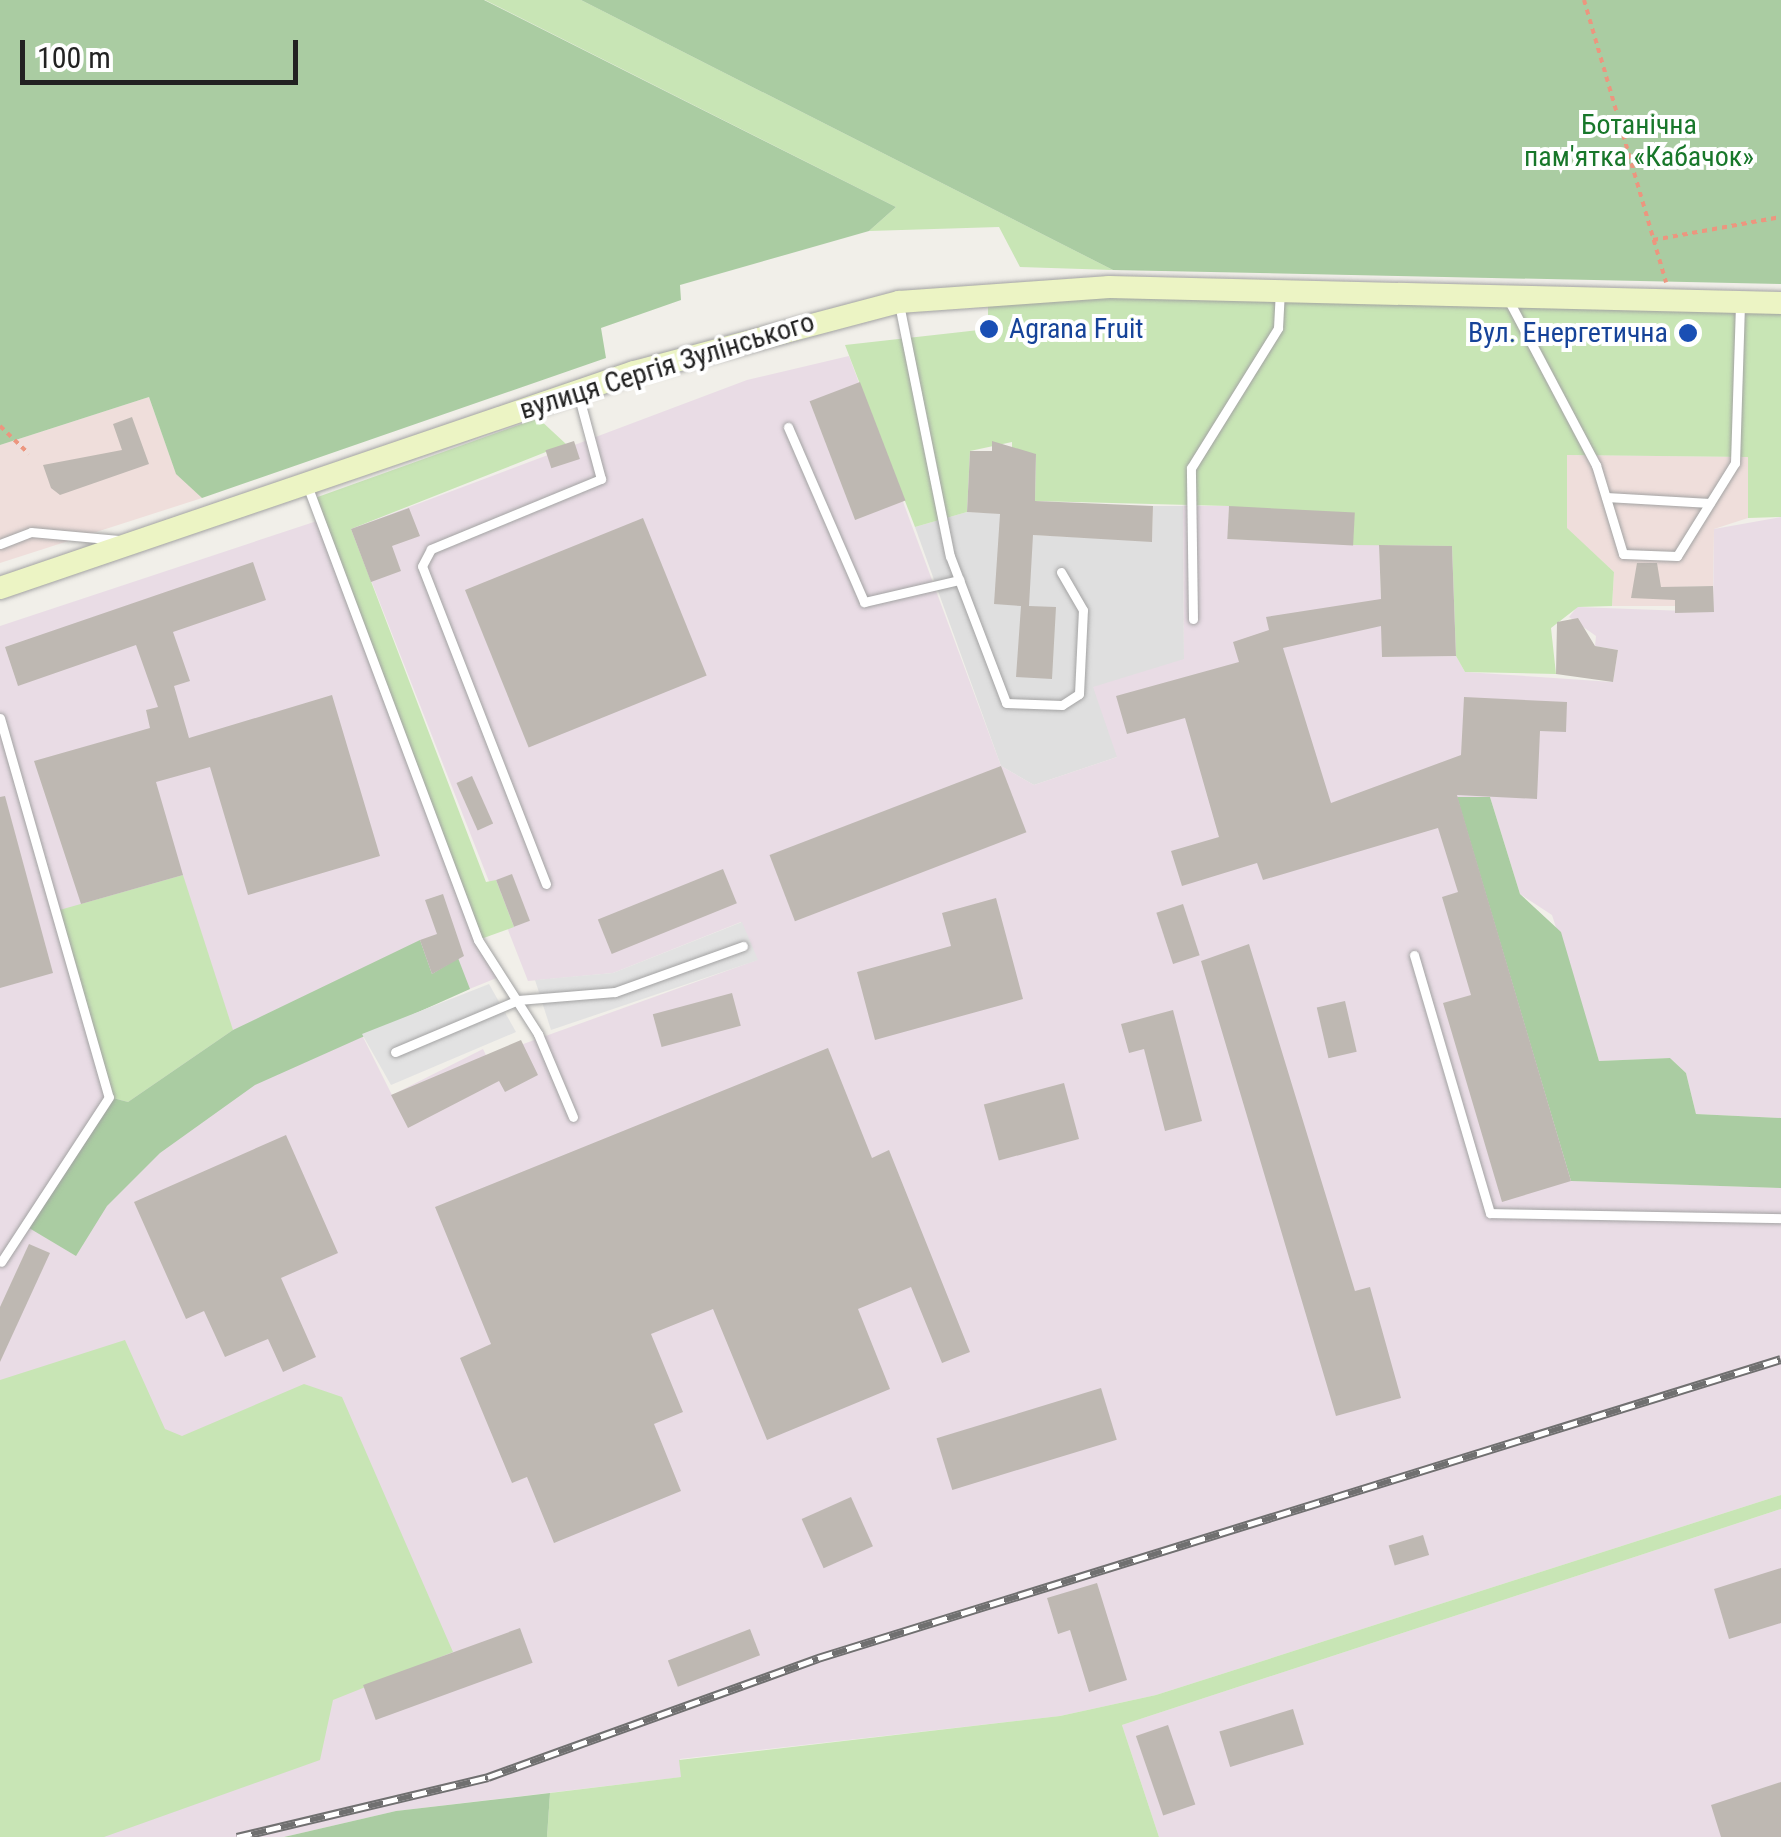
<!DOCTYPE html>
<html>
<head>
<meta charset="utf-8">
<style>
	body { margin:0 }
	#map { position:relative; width:1781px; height:1837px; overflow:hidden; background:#f1efe9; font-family:"Roboto Condensed",sans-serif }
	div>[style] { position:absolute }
	.residential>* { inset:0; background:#dfdfdf }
	.commercial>* { inset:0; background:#efdedb }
	.industrial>* { inset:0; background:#e9dce5 }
	.grass>* { inset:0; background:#c8e5b5 }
	.forest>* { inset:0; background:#aacca2 }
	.parking>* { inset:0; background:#e2e2e2 }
	.building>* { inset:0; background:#beb8b2; transform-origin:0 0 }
	.path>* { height:4px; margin-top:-2px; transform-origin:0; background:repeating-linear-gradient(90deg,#ec967f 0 5px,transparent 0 10px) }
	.roads { filter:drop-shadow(0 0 2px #a3a3a3) drop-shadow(0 0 2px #a3a3a3) }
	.lane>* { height:9px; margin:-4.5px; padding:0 4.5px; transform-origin:4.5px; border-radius:4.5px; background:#fff }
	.secondary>* { height:22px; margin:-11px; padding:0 11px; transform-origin:11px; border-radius:11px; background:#ecf4c4 }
	.rail>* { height:9px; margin-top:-4.5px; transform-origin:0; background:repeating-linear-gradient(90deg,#fff 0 15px,#707070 0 30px); box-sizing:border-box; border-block:2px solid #707070 }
	.dots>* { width:28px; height:28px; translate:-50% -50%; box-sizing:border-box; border:5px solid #fff; border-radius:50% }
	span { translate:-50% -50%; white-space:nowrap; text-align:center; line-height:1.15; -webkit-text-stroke:8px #fff; paint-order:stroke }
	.park-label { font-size:28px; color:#18772a }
	.transit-label { font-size:28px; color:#164399 }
	.left { translate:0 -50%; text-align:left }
	.right { translate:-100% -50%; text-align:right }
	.street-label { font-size:28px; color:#222 }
	.scale { position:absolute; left:20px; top:40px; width:278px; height:45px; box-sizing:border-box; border:5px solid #222; border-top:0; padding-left:12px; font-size:30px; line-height:35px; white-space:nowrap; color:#222; -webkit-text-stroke:8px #fff; paint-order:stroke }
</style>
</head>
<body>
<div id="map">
	<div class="residential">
		<i style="clip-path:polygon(1153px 506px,1183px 506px,1184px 659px,1117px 757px,1034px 785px,1001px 766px,915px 527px,967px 512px,1034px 515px,1034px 535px,1152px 541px)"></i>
	</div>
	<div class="commercial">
		<i style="clip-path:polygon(149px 397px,176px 473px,202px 498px,0 563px,0 445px)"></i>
		<i style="clip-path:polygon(1567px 455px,1749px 457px,1748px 518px,1714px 529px,1713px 586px,1675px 587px,1675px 606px,1612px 606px,1614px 572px,1567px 529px)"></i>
	</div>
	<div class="industrial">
		<i style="clip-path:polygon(849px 356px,1001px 766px,1034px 785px,1117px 757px,1093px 687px,1184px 659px,1183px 506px,1229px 506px,1228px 539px,1379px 545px,1383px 657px,1456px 656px,1465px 672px,1613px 682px,1618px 650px,1595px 646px,1596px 636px,1569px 617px,1577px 607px,1713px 612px,1714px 529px,1781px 517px,1781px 1118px,1696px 1114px,1686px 1073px,1670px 1058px,1599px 1061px,1552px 915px,1520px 894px,1490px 797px,1457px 797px,1571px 1181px,1781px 1188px,1781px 1495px,1156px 1695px,1060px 1716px,680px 1759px,682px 1777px,396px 1811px,284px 1837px,0 1837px,0 626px,320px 520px,478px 940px,504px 975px,361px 1033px,392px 1095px,483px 1049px,487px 1057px,757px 960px,741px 922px,613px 973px,528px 981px,351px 529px,747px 380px)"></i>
		<i style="clip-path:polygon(1781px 1509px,1781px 1782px,1721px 1837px,1159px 1837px,1122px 1725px)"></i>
	</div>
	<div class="grass">
		<i style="clip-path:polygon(485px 0,581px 0,1113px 270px,1020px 267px,999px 227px,869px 231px,896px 207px)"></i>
		<i style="clip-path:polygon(988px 291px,1781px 303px,1781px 517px,1748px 518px,1748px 457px,1567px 455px,1567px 528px,1614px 572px,1612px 606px,1578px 607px,1551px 628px,1556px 674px,1465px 672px,1456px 656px,1452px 546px,1353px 545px,1229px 506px,1035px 501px,1036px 454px,1012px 453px,1012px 442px,970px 451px,967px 512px,915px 527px,845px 345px,988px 329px)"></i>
		<i style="clip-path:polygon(538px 418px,566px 444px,351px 529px,486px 882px,496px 880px,514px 927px,478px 940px,312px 499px)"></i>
		<i style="clip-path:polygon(183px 875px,233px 1030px,128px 1102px,109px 1097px,56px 911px)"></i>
		<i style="clip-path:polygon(125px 1340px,165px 1429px,182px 1436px,304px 1384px,342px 1397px,453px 1652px,333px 1700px,320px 1760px,104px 1837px,0 1837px,0 1380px)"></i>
		<i style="clip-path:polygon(1781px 1495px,1781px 1509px,1122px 1725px,1159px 1837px,547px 1837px,550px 1793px,681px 1777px,679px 1760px,1060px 1716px,1156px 1695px)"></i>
	</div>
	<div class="forest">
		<i style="clip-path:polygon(0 0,484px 0,896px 207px,869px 231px,680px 285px,681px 300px,601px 328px,606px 358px,202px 498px,176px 474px,149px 397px,0 445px)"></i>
		<i style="clip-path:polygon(581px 0,1781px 0,1781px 284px,1113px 270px)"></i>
		<i style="clip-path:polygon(1457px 797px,1490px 797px,1520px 894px,1561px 932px,1599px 1061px,1670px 1058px,1686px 1073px,1696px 1114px,1781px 1118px,1781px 1188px,1571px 1181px)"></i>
		<i style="clip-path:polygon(420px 940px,432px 974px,458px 958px,470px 989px,255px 1085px,160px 1153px,107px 1206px,76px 1256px,24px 1225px,109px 1097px,128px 1102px,233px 1030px)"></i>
		<i style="clip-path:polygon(550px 1793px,547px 1837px,284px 1837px,396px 1811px)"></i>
	</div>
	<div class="parking">
		<i style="clip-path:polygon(742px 922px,758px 960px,551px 1030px,535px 980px,613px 973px)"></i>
		<i style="clip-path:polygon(489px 984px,516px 1032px,391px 1085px,362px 1034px)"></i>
	</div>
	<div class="building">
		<i style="left:860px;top:382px;width:127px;height:54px;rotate:69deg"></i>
		<i style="clip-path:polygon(132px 417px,149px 464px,60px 495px,51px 488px,43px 465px,122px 450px,113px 424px)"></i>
		<i style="left:574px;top:441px;width:19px;height:30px;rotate:72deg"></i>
		<i style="clip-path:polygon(992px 441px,1036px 454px,1035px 501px,1153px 506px,1152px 542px,1033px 535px,1029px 606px,1056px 607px,1052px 679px,1016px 677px,1021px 606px,994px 604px,1000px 514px,967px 512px,970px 451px,992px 451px)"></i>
		<i style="left:1229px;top:506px;width:126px;height:33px;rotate:3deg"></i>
		<i style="clip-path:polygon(409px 508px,420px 536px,392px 546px,401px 571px,371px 582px,351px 529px)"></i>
		<i style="left:643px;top:518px;width:170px;height:192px;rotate:68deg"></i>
		<i style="clip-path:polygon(1379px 545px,1452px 546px,1456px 656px,1382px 657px,1381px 626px,1283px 648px,1331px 803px,1461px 755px,1464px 697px,1567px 702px,1566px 732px,1540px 731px,1537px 799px,1457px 795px,1571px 1181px,1502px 1202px,1443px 1003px,1471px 995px,1442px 897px,1458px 892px,1438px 828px,1263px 880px,1257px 863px,1182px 886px,1171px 851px,1219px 837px,1185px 718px,1127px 734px,1116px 696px,1239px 662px,1233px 642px,1269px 630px,1266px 617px,1381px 599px)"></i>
		<i style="clip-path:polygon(253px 562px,266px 600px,173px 632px,190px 681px,174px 686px,189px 738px,332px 695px,380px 856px,248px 895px,210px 767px,156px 782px,183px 875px,81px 904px,34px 761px,150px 728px,146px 710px,158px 707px,136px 645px,18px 686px,5px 647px)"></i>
		<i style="clip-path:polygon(1637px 563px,1657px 563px,1661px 587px,1713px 586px,1714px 612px,1675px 613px,1675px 600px,1631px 598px)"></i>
		<i style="clip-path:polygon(1578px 618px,1595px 646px,1618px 650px,1613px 682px,1556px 674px,1557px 622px)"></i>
		<i style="left:1001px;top:766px;width:71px;height:248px;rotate:69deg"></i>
		<i style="left:472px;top:776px;width:52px;height:17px;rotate:66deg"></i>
		<i style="clip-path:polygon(5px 796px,53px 973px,0 988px,0 797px)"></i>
		<i style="left:723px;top:869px;width:37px;height:135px;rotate:68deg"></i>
		<i style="left:512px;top:874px;width:50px;height:17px;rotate:69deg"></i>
		<i style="clip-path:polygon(443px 894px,464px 956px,432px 974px,420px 940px,437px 934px,425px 900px)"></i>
		<i style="clip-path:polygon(996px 898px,1023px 999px,875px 1040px,857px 972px,951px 946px,942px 913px)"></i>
		<i style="left:1183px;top:904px;width:54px;height:28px;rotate:72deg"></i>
		<i style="clip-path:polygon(1249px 944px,1355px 1291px,1370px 1287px,1401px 1398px,1336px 1416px,1201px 961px)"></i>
		<i style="left:732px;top:993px;width:34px;height:82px;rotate:75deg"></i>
		<i style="left:1345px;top:1001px;width:52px;height:29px;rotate:77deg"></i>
		<i style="clip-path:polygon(1173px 1010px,1202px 1121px,1165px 1131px,1144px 1049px,1129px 1053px,1121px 1024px)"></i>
		<i style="clip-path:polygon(521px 1040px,538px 1075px,505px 1092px,499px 1081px,408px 1128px,391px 1095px)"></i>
		<i style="clip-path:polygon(828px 1048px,872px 1158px,889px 1150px,970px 1352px,942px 1363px,911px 1287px,858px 1309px,890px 1389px,767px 1440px,713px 1309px,651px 1334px,683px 1412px,654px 1424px,681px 1491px,554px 1543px,527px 1477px,512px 1483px,460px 1358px,491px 1344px,435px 1207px)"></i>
		<i style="left:1064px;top:1083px;width:58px;height:83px;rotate:75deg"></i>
		<i style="clip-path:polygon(286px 1135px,338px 1253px,281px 1278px,316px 1357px,283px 1372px,268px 1339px,225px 1357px,204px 1311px,186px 1319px,134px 1202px)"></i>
		<i style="clip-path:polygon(29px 1244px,50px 1253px,0 1362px,0 1307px)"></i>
		<i style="left:1101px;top:1388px;width:54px;height:172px;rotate:73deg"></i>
		<i style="left:851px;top:1497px;width:54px;height:54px;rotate:66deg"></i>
		<i style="left:1423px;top:1535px;width:21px;height:36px;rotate:73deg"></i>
		<i style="clip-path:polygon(1781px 1568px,1781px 1623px,1729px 1639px,1714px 1589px)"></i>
		<i style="clip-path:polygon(1097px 1583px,1127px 1680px,1089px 1692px,1070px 1630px,1058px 1634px,1047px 1598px)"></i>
		<i style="left:520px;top:1628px;width:37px;height:167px;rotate:70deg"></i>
		<i style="left:750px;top:1629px;width:28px;height:88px;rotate:69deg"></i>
		<i style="left:1293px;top:1709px;width:37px;height:77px;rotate:73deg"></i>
		<i style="left:1168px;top:1725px;width:84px;height:34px;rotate:71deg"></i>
		<i style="clip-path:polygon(1781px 1782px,1781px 1837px,1721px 1837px,1711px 1805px)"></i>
	</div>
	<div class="path">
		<i style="left:1584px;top:0;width:294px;rotate:73.8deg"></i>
		<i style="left:1653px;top:240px;width:130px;rotate:-10.2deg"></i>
		<i style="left:0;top:426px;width:40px;rotate:44deg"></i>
	</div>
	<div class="roads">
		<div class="lane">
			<i style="left:1508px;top:299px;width:188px;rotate:62.1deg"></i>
			<i style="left:1596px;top:465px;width:93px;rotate:73.1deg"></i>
			<i style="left:1623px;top:554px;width:54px;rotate:2.1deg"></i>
			<i style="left:1677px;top:556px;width:110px;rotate:-58.1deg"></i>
			<i style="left:1735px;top:463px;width:160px;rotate:-88.2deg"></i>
			<i style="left:899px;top:304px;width:257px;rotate:78.6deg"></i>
			<i style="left:950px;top:556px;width:157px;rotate:69.1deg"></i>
			<i style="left:1006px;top:703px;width:56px;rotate:2deg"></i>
			<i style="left:1062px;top:705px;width:20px;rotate:-33deg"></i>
			<i style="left:1079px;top:694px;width:84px;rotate:-87.3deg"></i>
			<i style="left:1083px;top:610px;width:44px;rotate:-120.1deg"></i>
			<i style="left:788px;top:427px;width:191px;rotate:66.5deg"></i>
			<i style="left:864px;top:602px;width:98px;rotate:-13deg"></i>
			<i style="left:307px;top:485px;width:486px;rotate:69.4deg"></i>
			<i style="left:478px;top:940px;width:112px;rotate:57.4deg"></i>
			<i style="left:538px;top:1034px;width:90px;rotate:67.1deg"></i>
			<i style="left:1606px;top:497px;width:104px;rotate:3.3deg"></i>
			<i style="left:0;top:544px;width:33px;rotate:-21deg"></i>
			<i style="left:31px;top:532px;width:88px;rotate:5.2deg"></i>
			<i style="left:1193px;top:619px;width:151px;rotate:-90.8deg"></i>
			<i style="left:1191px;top:468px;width:165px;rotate:-58.1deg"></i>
			<i style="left:1278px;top:328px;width:36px;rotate:-87deg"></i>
			<i style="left:0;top:718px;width:394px;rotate:74deg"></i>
			<i style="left:109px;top:1097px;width:197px;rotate:123.2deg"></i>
			<i style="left:546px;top:884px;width:341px;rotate:-111.3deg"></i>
			<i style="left:422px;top:566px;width:19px;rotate:-62deg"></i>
			<i style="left:431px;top:549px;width:184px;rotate:-22.4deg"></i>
			<i style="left:601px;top:479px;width:88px;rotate:-105.1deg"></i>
			<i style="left:1414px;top:955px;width:269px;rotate:73.6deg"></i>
			<i style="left:1490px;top:1213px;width:291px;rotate:1deg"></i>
			<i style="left:395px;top:1052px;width:134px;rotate:-22.9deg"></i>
			<i style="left:518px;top:1000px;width:97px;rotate:-4.7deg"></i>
			<i style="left:615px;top:992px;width:136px;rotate:-19.8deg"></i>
		</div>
		<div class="secondary">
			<i style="left:0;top:588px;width:670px;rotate:-18.81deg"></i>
			<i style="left:634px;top:372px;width:274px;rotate:-14.8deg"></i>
			<i style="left:899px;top:302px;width:211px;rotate:-4.1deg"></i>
			<i style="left:1109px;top:287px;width:672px;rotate:1.36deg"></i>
		</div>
	</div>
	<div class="rail">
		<i style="left:237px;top:1837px;width:258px;rotate:-13.4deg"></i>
		<i style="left:488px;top:1777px;width:351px;rotate:-19.8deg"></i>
		<i style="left:818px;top:1658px;width:1008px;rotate:-17.25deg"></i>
	</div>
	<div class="dots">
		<i style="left:989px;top:329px;background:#1a4fb4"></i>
		<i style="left:1688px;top:333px;background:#1a4fb4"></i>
	</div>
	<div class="park-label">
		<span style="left:1639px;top:141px">Ботанічна<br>пам'ятка «Кабачок»</span>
	</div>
	<div class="transit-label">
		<span class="left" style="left:1009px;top:329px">Agrana Fruit</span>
		<span class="right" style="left:1668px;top:333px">Вул. Енергетична</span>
	</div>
	<div class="street-label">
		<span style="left:667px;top:366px;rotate:-17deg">вулиця Сергія Зулінського</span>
	</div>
	<div class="scale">100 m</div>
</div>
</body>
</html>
